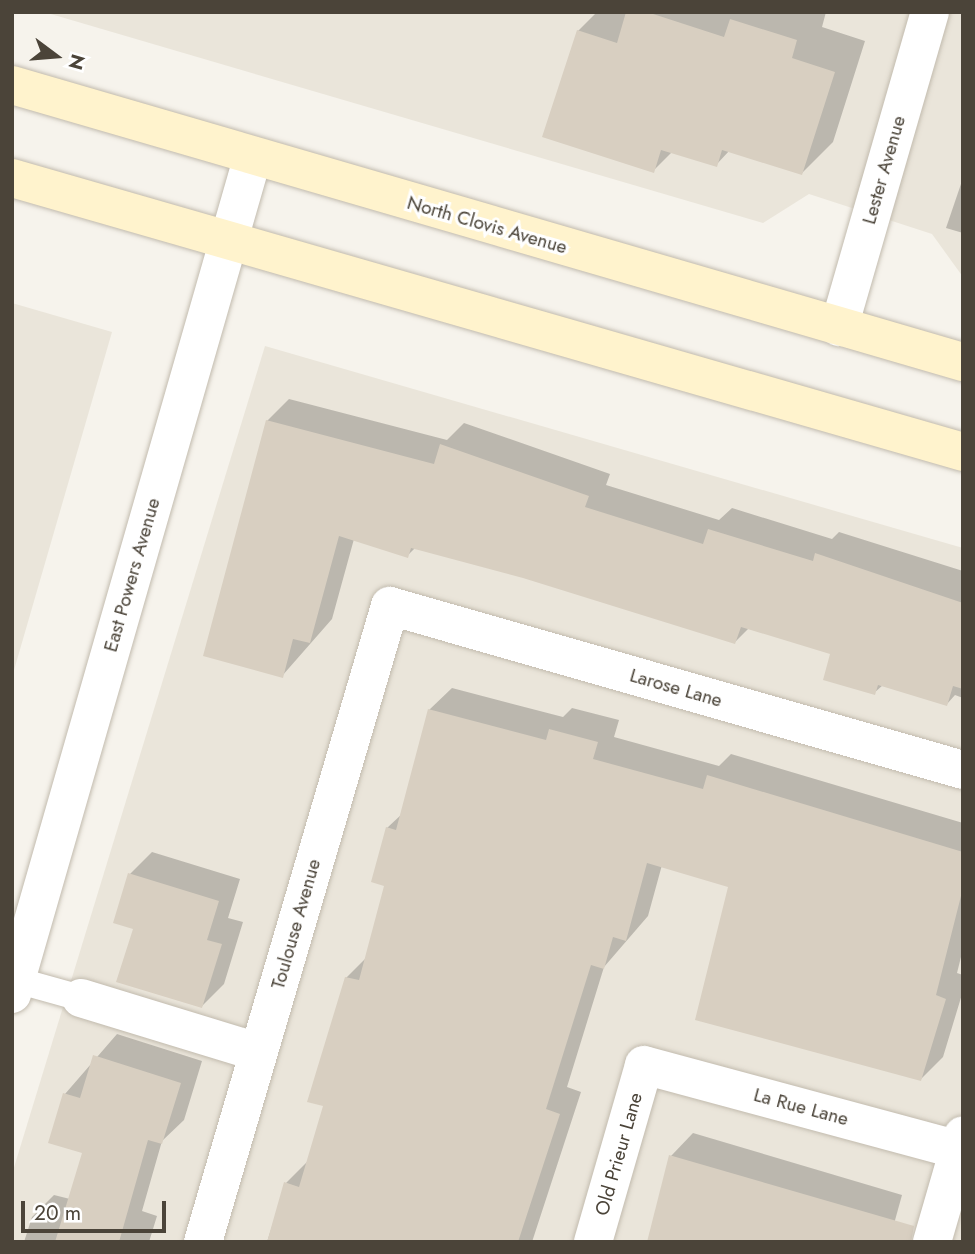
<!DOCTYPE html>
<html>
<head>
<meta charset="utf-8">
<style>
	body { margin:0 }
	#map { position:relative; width:975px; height:1254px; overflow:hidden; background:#f6f3ec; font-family:Jost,sans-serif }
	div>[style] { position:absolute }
	.residential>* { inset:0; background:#eae5da }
	.shadow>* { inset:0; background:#0003 }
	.building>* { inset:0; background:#d8cfc1 }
	.roads { filter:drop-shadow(0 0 2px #c2bbae) drop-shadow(0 0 2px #c2bbae) }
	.lane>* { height:26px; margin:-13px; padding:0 13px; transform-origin:13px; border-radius:13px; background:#fff }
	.street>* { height:38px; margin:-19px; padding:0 19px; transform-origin:19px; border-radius:19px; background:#fff }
	.secondary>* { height:38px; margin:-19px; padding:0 19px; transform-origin:19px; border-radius:19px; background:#fff3cd }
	span { translate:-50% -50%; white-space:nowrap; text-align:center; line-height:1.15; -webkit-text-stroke:6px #fff; paint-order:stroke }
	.street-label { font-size:19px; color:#4b4439 }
	.frame { position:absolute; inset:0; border:14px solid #4b4439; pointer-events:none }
	.north { position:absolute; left:21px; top:21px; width:70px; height:70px; -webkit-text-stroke:5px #fff; paint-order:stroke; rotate:106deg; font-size:19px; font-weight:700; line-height:28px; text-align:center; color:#4b4439 }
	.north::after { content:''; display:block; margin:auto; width:24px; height:32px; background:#4b4439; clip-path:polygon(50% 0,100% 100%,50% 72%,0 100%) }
	.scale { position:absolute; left:21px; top:1201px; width:145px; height:32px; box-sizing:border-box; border:4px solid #4b4439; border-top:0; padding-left:9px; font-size:21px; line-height:24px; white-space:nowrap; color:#4b4439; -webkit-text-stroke:5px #fff; paint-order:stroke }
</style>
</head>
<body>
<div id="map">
	<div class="residential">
		<i style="clip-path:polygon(44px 12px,963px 12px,963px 277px,932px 234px,809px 194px,763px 223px)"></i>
		<i style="clip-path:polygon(12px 303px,112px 332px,12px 677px)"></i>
		<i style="clip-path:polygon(265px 346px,963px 548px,963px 1242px,12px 1242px,12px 1174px)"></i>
	</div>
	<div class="shadow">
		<i style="clip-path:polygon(597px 12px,826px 12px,822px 27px,865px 41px,833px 142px,802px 173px,730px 150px,716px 165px,673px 151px,653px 171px,578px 31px)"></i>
		<i style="clip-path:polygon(963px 178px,963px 233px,946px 228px)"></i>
		<i style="clip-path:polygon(289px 399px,447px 440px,464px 423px,610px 474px,606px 485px,719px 520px,732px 508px,832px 539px,839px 532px,963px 571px,963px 698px,955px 695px,947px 704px,883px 685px,874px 693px,833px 653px,749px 628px,735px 642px,523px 576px,416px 547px,407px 556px,354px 539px,332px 619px,282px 676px,267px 421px)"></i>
		<i style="clip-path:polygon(452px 688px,563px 717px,572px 708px,619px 720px,614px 737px,719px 766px,731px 754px,963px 823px,963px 949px,957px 973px,963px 975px,963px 991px,943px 1057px,921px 1079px,730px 886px,662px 865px,648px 916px,604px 967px,567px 1087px,581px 1092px,532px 1242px,267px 1242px,286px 1183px,308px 1161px,325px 1104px,346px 978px,367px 957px,386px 885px,387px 828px,403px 813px,429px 710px)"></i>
		<i style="clip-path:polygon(152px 852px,240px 879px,228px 918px,243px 922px,224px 984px,202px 1006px,135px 928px,130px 874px)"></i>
		<i style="clip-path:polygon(117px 1034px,202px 1061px,184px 1120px,162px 1141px,142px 1211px,157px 1216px,149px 1242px,24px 1242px,32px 1217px,54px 1195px,70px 1199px,84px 1152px,65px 1094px)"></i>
		<i style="clip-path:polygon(693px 1133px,902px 1195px,889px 1242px,671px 1156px)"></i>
	</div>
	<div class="building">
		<i style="clip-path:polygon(626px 12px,647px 12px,724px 37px,730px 19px,797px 40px,792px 58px,835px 72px,802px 175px,722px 150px,717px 167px,661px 150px,654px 173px,542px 137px,577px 30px,617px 43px)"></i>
		<i style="clip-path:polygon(266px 420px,434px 464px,440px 444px,589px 496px,585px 507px,703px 544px,708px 529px,813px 561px,815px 553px,963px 603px,963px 689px,953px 686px,947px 706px,878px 685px,875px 695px,823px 680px,830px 654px,741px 627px,735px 644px,523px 578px,411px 548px,408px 558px,339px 536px,310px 643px,293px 639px,283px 678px,203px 656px)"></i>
		<i style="clip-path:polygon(428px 709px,546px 740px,549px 729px,598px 742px,593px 759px,703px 789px,707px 775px,963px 852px,963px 888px,936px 995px,946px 999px,921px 1081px,695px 1020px,728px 887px,647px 863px,626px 941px,613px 937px,604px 969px,591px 965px,546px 1109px,560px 1114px,518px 1242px,267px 1242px,284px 1182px,299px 1187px,323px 1106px,307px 1102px,345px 977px,359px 980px,384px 886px,371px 882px,386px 827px,396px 830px)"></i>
		<i style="clip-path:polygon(128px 873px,219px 901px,207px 940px,222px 944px,202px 1008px,116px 982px,133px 929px,113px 923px)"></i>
		<i style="clip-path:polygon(93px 1055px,181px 1083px,162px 1144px,148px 1140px,119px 1242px,55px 1242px,82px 1153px,48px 1143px,63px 1093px,80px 1098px)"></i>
		<i style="clip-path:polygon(669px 1155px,914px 1226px,911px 1242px,647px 1242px)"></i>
	</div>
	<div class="roads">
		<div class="lane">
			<i style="left:16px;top:980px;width:67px;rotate:15.5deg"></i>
		</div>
		<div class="street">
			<i style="left:839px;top:327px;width:328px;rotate:-73.9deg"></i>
			<i style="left:12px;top:994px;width:872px;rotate:-73.96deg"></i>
			<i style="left:81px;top:998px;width:185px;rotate:17deg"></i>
			<i style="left:203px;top:1242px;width:663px;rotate:-73.62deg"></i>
			<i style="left:390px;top:606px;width:596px;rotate:15.97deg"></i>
			<i style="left:593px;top:1242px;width:184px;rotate:-73.9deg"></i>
			<i style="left:644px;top:1065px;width:326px;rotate:15.1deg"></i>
			<i style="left:932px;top:1242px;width:111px;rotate:-73.8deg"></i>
		</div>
		<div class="secondary">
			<i style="left:12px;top:85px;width:991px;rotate:16.24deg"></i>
			<i style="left:12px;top:178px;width:990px;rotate:16.07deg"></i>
		</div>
	</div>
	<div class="street-label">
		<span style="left:884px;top:170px;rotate:-74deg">Lester Avenue</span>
		<span style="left:487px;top:225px;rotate:16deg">North Clovis Avenue</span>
		<span style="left:132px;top:575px;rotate:-74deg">East Powers Avenue</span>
		<span style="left:676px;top:688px;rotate:16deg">Larose Lane</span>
		<span style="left:296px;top:924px;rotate:-74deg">Toulouse Avenue</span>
		<span style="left:801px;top:1107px;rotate:15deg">La Rue Lane</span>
		<span style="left:619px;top:1154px;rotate:-74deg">Old Prieur Lane</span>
	</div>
	<div class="frame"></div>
	<div class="north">N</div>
	<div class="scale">20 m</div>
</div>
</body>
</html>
